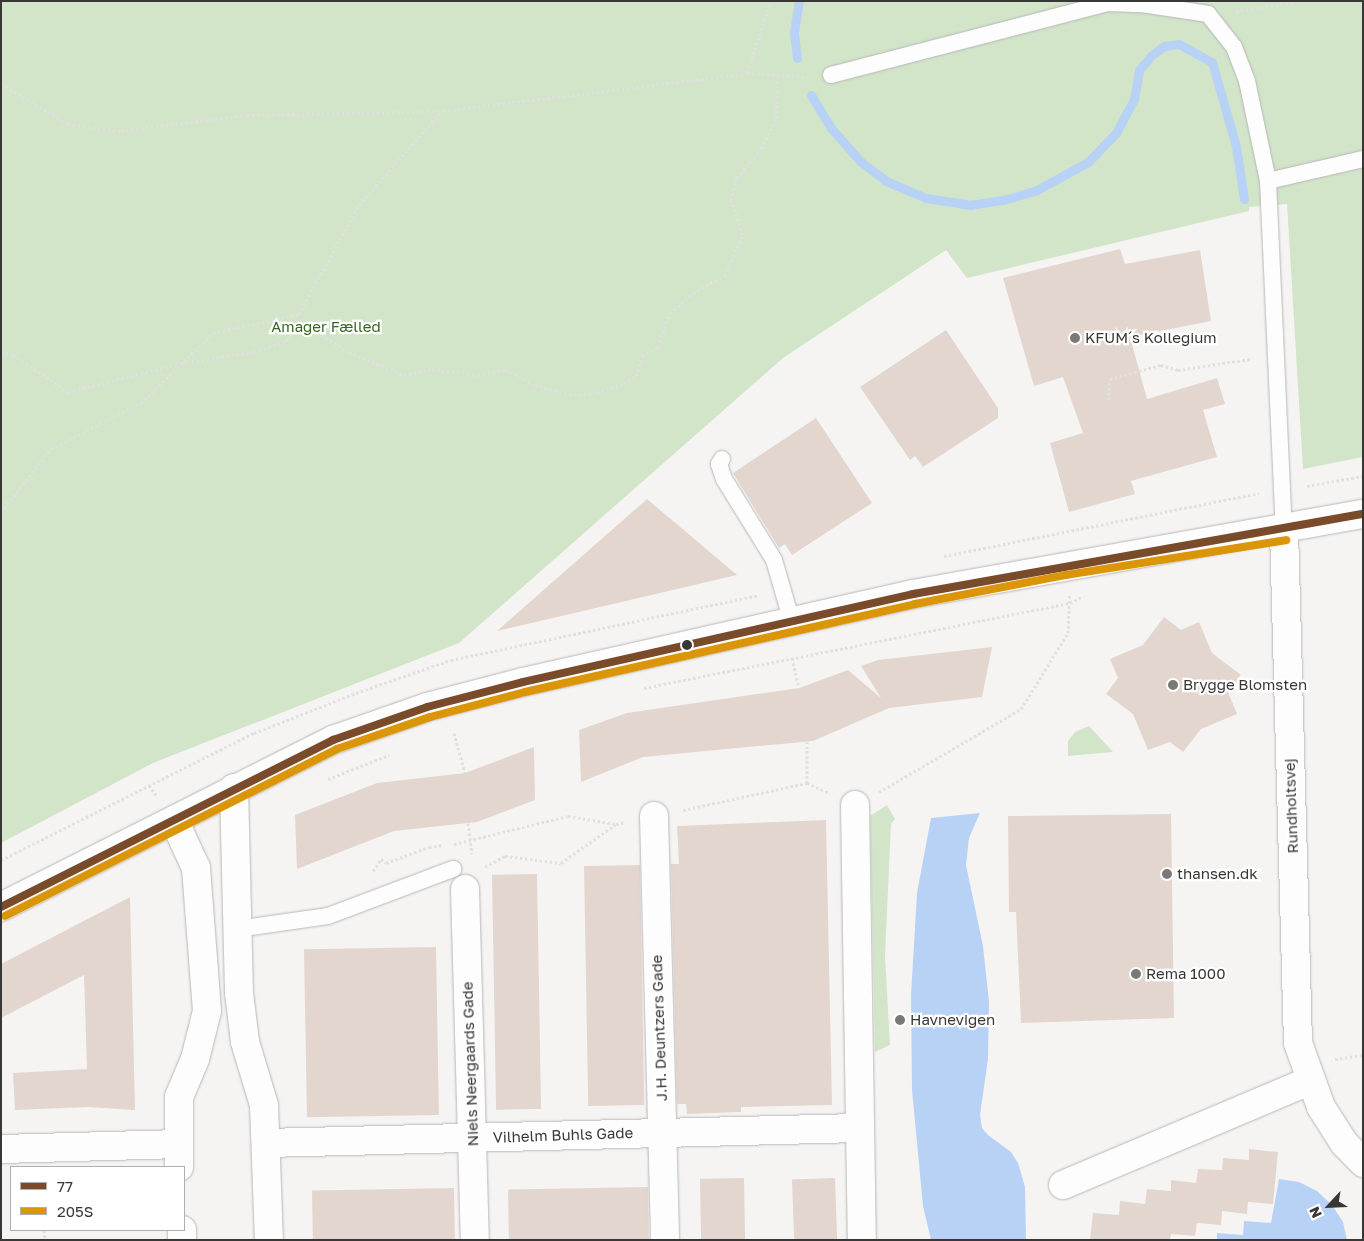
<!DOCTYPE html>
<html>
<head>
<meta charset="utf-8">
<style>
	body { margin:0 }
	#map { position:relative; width:1364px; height:1241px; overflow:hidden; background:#f6f4f3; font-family:"Golos Text",sans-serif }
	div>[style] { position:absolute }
	.green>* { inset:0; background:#d2e5c9 }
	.water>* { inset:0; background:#b8d2f6 }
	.stream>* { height:9px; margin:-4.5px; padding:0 4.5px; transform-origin:4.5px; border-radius:4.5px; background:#b8d2f6 }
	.building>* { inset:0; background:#e3d6cf; transform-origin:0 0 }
	.path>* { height:3px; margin-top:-1.5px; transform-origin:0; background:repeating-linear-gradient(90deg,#e0e0df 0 2.5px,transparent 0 5px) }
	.roads { filter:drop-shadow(0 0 1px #b8b6b6) drop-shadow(0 0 1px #b8b6b6) }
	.lane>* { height:16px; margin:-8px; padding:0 8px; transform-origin:8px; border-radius:8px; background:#fefdfd }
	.street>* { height:28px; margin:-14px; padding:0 14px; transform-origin:14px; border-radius:14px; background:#fefdfd }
	.secondary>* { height:28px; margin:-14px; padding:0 14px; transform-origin:14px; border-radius:14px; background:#fefdfd }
	.bus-1>* { height:8px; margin:-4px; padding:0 4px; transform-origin:4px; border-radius:4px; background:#7a4b2a }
	.bus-2>* { height:8px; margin:-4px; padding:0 4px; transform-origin:4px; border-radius:4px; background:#da9508 }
	.dots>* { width:14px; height:14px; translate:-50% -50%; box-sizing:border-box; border:2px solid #fff; border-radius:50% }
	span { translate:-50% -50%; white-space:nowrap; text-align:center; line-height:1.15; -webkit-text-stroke:4.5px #fff; paint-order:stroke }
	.park-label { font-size:15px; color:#36661f }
	.poi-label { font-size:15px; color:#383736 }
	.left { translate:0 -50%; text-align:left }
	.street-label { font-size:15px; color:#383736 }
	.frame { position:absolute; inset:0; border:2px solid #383736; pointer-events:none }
	.legend { position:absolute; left:10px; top:1166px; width:175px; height:65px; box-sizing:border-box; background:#fff; border:1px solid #afafaf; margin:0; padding:6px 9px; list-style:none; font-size:15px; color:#383736 }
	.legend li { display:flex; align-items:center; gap:10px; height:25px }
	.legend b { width:25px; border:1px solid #afafaf }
	.north { position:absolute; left:1304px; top:1181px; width:50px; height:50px; -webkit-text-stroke:4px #fff; paint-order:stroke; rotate:245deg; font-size:14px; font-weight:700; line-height:20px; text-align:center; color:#383736 }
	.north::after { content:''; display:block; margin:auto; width:18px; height:22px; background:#383736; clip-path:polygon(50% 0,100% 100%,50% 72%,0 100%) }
</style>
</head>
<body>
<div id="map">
	<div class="green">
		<i style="clip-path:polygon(1px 1px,1363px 1px,1363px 457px,1303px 469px,1287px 204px,1249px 207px,1249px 211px,967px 278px,946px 250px,783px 358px,459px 643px,153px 763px,1px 843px)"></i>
		<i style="clip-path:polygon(1089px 726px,1113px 752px,1068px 756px,1068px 741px,1075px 732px)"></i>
		<i style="clip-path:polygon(887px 805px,895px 819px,891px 824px,885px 956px,890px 1045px,875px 1052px,870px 816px)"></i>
	</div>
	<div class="water">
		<i style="clip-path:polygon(980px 813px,969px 838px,966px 865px,983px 946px,989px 1002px,988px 1059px,980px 1115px,982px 1128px,988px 1135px,1011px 1152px,1018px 1163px,1025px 1187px,1026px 1240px,931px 1240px,923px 1206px,912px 1090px,911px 995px,917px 893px,931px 818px)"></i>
		<i style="clip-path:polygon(1279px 1179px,1299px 1182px,1317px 1191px,1332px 1205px,1343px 1222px,1347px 1240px,1217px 1240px,1217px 1233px,1243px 1235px,1244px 1221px,1271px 1223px)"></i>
	</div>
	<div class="stream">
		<i style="left:797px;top:58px;width:26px;rotate:-97deg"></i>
		<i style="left:794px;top:32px;width:31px;rotate:-81deg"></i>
		<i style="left:811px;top:95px;width:39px;rotate:59deg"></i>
		<i style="left:831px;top:128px;width:45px;rotate:48.6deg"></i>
		<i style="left:861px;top:162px;width:31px;rotate:37deg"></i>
		<i style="left:886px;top:181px;width:43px;rotate:23deg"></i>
		<i style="left:926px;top:198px;width:45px;rotate:9deg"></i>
		<i style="left:970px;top:205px;width:33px;rotate:-9deg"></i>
		<i style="left:1003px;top:200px;width:33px;rotate:-16deg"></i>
		<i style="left:1035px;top:191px;width:60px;rotate:-28.7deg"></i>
		<i style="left:1088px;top:162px;width:40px;rotate:-46deg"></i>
		<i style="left:1116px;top:133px;width:38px;rotate:-62deg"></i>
		<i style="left:1134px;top:99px;width:29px;rotate:-80deg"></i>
		<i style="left:1139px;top:70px;width:18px;rotate:-49deg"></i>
		<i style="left:1151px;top:56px;width:16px;rotate:-38deg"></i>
		<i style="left:1164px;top:46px;width:15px;rotate:-8deg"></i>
		<i style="left:1179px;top:44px;width:38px;rotate:29deg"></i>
		<i style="left:1212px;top:62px;width:87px;rotate:74.1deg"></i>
		<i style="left:1236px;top:146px;width:54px;rotate:81.4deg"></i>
	</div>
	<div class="building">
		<i style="clip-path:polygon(1120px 249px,1125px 264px,1200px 250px,1211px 321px,1130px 337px,1147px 399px,1217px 378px,1225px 404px,1203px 410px,1217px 457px,1131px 481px,1135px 494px,1069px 512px,1050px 443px,1083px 433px,1063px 377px,1034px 386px,1003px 278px)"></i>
		<i style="clip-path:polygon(946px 330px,998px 408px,998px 418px,923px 467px,915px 456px,910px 460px,860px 387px)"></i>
		<i style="clip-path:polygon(816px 418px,872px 503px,792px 555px,785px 544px,779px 548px,733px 473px)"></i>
		<i style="clip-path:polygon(647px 499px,737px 575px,497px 631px)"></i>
		<i style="clip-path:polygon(1164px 617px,1181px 630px,1199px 622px,1212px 653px,1241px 675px,1228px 692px,1237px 714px,1201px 729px,1183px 752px,1170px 742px,1148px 750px,1133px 714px,1106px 694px,1118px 678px,1110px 659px,1143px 645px)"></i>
		<i style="clip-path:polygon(992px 647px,982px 697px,889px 708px,813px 741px,643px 757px,581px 782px,579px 730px,627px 713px,799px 688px,848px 670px,881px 698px,861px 666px,878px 660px)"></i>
		<i style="clip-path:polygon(534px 747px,535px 800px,477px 822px,394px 831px,297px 869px,295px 815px,377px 783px,465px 773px)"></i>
		<i style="clip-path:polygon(1171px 814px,1174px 1018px,1021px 1023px,1016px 912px,1009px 912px,1008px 816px)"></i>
		<i style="clip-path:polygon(826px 820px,832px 1105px,741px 1107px,741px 1112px,687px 1114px,686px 1104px,677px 1104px,671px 864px,679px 864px,677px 826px)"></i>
		<i style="left:640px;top:865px;width:240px;height:56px;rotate:89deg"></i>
		<i style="left:537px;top:874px;width:235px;height:45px;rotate:89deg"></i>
		<i style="clip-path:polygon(130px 897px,135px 1110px,88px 1107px,15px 1110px,13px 1073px,87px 1069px,84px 975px,1px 1018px,1px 964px)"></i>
		<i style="left:436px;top:947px;width:168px;height:132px;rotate:89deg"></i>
		<i style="clip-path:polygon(1249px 1149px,1278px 1152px,1273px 1204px,1248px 1202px,1247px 1214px,1222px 1211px,1221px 1225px,1197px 1223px,1195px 1236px,1171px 1234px,1170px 1240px,1090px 1240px,1093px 1213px,1119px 1215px,1120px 1201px,1145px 1204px,1147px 1189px,1171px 1191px,1171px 1180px,1196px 1183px,1198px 1169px,1222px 1170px,1223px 1158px,1249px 1160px)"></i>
		<i style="left:744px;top:1178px;width:62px;height:44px;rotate:89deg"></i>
		<i style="left:835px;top:1178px;width:62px;height:43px;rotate:88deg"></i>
		<i style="left:648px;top:1187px;width:53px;height:140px;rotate:89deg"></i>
		<i style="left:454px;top:1188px;width:52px;height:142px;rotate:89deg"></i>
	</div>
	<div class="path">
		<i style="left:1236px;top:11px;width:69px;rotate:-8.4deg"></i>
		<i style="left:747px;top:73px;width:76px;rotate:-71.6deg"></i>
		<i style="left:1px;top:84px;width:78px;rotate:30.8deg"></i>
		<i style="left:68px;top:124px;width:53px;rotate:7.5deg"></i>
		<i style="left:121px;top:131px;width:127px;rotate:-7.2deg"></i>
		<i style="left:247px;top:115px;width:196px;rotate:-1.2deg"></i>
		<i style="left:443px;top:111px;width:306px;rotate:-7.1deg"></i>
		<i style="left:747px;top:73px;width:61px;rotate:3.8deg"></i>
		<i style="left:1px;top:352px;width:12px;rotate:14deg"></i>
		<i style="left:13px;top:355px;width:66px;rotate:33.9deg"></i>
		<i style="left:68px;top:392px;width:118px;rotate:-14.3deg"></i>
		<i style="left:182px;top:363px;width:73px;rotate:-8.7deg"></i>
		<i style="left:254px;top:352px;width:34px;rotate:-19deg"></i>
		<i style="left:286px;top:341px;width:13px;rotate:-48deg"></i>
		<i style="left:295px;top:331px;width:18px;rotate:-3deg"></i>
		<i style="left:313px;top:330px;width:42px;rotate:31.4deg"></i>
		<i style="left:349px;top:352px;width:60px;rotate:22.7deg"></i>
		<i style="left:404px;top:375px;width:29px;rotate:-12deg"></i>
		<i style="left:432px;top:369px;width:46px;rotate:7.4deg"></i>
		<i style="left:478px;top:375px;width:29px;rotate:-12deg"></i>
		<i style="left:506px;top:369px;width:33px;rotate:29deg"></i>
		<i style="left:535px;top:385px;width:35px;rotate:16deg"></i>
		<i style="left:569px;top:395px;width:28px;rotate:-4deg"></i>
		<i style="left:597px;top:393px;width:29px;rotate:-20deg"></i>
		<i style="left:624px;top:383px;width:14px;rotate:-30deg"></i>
		<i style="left:636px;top:376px;width:21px;rotate:-73deg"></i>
		<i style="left:642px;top:356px;width:18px;rotate:-29deg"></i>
		<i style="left:658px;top:347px;width:36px;rotate:-71deg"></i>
		<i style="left:670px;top:313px;width:30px;rotate:-41deg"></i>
		<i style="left:693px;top:293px;width:37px;rotate:-29deg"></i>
		<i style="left:725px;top:275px;width:44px;rotate:-65.8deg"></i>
		<i style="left:743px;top:235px;width:37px;rotate:-109deg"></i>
		<i style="left:731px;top:200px;width:23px;rotate:-75deg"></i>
		<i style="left:737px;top:178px;width:33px;rotate:-49deg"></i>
		<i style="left:759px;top:153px;width:39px;rotate:-64deg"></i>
		<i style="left:776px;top:118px;width:42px;rotate:-87.3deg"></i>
		<i style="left:1108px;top:400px;width:21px;rotate:-85deg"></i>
		<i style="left:1110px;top:379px;width:53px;rotate:-15.4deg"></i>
		<i style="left:1161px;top:365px;width:18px;rotate:16deg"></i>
		<i style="left:1178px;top:370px;width:74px;rotate:-8.6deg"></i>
		<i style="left:1307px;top:486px;width:57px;rotate:-10.1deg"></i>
		<i style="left:1px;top:512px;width:80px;rotate:-51.6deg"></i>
		<i style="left:51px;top:449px;width:101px;rotate:-27.1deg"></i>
		<i style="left:141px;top:403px;width:100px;rotate:-44.2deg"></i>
		<i style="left:213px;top:333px;width:88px;rotate:-12.5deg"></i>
		<i style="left:299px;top:314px;width:124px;rotate:-61.2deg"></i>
		<i style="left:359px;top:205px;width:125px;rotate:-48.6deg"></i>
		<i style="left:944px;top:556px;width:321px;rotate:-11.3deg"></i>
		<i style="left:792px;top:658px;width:31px;rotate:77deg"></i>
		<i style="left:644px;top:688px;width:434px;rotate:-11.3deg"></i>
		<i style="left:1070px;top:603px;width:15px;rotate:-28deg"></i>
		<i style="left:454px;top:733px;width:41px;rotate:74.6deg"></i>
		<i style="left:807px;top:741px;width:42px;rotate:90deg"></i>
		<i style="left:328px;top:779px;width:66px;rotate:-21.5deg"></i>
		<i style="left:149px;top:785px;width:12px;rotate:55deg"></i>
		<i style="left:879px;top:792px;width:164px;rotate:-30.3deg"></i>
		<i style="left:1021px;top:709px;width:89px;rotate:-58.3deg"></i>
		<i style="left:1068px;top:633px;width:38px;rotate:-88deg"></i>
		<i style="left:683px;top:810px;width:127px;rotate:-12.3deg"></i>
		<i style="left:807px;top:783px;width:24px;rotate:24deg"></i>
		<i style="left:468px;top:823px;width:31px;rotate:83deg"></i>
		<i style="left:454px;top:844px;width:117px;rotate:-13.8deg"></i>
		<i style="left:568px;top:816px;width:49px;rotate:9.5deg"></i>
		<i style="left:616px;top:824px;width:10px;rotate:-11deg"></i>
		<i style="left:1px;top:860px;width:283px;rotate:-26.7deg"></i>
		<i style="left:254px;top:733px;width:110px;rotate:-21.4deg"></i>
		<i style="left:356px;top:693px;width:101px;rotate:-19.2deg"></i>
		<i style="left:451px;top:660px;width:315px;rotate:-11.9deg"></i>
		<i style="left:485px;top:867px;width:23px;rotate:-29deg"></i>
		<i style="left:505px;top:856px;width:56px;rotate:7.1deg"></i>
		<i style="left:561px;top:863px;width:67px;rotate:-35.3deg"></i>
		<i style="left:373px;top:871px;width:14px;rotate:-56deg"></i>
		<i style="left:381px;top:859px;width:6px;rotate:39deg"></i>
		<i style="left:386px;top:863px;width:46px;rotate:-20.4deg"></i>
		<i style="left:429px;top:847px;width:14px;rotate:-8deg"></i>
		<i style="left:1335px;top:1059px;width:28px;rotate:-8deg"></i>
		<i style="left:44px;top:1230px;width:10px;rotate:84deg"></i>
	</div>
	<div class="roads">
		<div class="lane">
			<i style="left:831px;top:75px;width:285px;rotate:-14.6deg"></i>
			<i style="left:1107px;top:3px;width:35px;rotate:2deg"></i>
			<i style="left:1142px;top:4px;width:67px;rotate:8.6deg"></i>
			<i style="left:1208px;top:14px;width:42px;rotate:51.8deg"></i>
			<i style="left:1234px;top:47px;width:36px;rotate:69deg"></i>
			<i style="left:1247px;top:81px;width:102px;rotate:78.1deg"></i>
			<i style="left:1268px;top:181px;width:349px;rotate:87.4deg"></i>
			<i style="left:1268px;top:181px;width:98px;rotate:-13deg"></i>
			<i style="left:722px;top:459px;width:6px;rotate:121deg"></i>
			<i style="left:719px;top:464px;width:16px;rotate:72deg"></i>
			<i style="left:724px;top:479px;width:95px;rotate:58.3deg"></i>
			<i style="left:774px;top:560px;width:65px;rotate:73.8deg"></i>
			<i style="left:237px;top:929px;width:92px;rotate:-8.1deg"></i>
			<i style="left:328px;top:916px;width:134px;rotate:-20.6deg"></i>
		</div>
		<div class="street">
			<i style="left:1284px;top:530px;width:513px;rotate:88.44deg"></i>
			<i style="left:1298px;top:1043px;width:68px;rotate:70.2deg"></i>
			<i style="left:1321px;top:1107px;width:43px;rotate:57.4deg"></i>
			<i style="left:1344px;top:1143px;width:28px;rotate:46deg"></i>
			<i style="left:234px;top:788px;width:205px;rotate:88.6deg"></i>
			<i style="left:239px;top:993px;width:49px;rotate:83deg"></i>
			<i style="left:245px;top:1042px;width:66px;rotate:73.2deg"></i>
			<i style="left:264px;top:1105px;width:135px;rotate:87.9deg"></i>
			<i style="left:855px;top:805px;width:435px;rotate:89.1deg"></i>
			<i style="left:654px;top:816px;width:424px;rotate:88.5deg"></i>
			<i style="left:174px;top:820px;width:53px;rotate:65.4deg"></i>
			<i style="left:196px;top:868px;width:143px;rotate:85.6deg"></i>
			<i style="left:207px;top:1011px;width:49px;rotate:104deg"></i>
			<i style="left:195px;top:1059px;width:41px;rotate:112.8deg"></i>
			<i style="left:179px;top:1097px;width:70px;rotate:90deg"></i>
			<i style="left:465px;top:889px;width:351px;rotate:88.4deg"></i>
			<i style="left:266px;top:1143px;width:594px;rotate:-1.45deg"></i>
			<i style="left:1px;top:1149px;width:177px;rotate:-1.6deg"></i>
			<i style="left:1063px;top:1185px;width:267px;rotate:-22.9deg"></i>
			<i style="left:182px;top:1230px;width:10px;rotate:90deg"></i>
		</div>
		<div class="secondary">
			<i style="left:1px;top:907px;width:372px;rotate:-26.7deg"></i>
			<i style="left:333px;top:740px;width:100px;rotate:-19.3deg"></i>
			<i style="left:427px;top:707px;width:99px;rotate:-14.6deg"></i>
			<i style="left:523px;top:682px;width:400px;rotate:-12.7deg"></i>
			<i style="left:913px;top:594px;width:457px;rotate:-10.1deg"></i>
		</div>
	</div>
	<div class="bus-1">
		<i style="left:1px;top:907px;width:372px;rotate:-26.7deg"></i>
		<i style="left:333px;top:740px;width:100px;rotate:-19.3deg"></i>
		<i style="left:427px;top:707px;width:99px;rotate:-14.6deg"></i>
		<i style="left:523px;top:682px;width:400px;rotate:-12.7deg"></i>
		<i style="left:913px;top:594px;width:457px;rotate:-10.1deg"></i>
	</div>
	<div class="bus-2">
		<i style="left:5px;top:916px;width:372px;rotate:-26.7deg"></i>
		<i style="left:337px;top:749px;width:98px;rotate:-19deg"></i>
		<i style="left:430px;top:717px;width:98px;rotate:-14.7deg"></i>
		<i style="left:525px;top:692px;width:400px;rotate:-12.7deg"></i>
		<i style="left:915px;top:604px;width:154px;rotate:-10.9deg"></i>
		<i style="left:1066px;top:575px;width:223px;rotate:-9deg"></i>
	</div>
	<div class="dots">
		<i style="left:1075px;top:338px;background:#7a7978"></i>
		<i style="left:687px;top:645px;background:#383736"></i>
		<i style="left:1173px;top:685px;background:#7a7978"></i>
		<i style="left:1167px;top:874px;background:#7a7978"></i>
		<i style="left:1136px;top:974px;background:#7a7978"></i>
		<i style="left:900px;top:1020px;background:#7a7978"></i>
	</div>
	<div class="park-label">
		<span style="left:326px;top:327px">Amager Fælled</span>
	</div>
	<div class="poi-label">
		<span class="left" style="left:1085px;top:338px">KFUM´s Kollegium</span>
		<span class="left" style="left:1183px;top:685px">Brygge Blomsten</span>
		<span class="left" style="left:1177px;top:874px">thansen.dk</span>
		<span class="left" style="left:1146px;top:974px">Rema 1000</span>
		<span class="left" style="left:910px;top:1020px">Havnevigen</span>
	</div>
	<div class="street-label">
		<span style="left:1291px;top:806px;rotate:-92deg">Rundholtsvej</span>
		<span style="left:659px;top:1028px;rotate:-92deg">J.H. Deuntzers Gade</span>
		<span style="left:470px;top:1064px;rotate:-92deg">Niels Neergaards Gade</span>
		<span style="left:563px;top:1135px;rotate:-2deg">Vilhelm Buhls Gade</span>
	</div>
	<div class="frame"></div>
	<ul class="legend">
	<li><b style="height:6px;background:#7a4b2a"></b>77</li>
	<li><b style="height:6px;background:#da9508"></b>205S</li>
	</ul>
	<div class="north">N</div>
</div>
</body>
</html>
